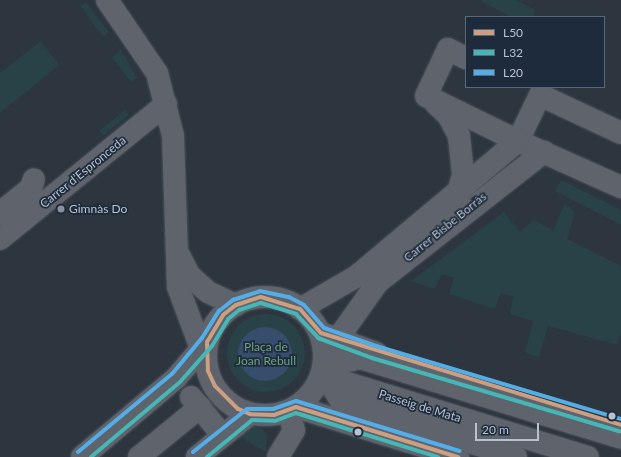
<!DOCTYPE html>
<html>
<head>
<meta charset="utf-8">
<style>
	body { margin:0 }
	#map { position:relative; width:621px; height:457px; overflow:hidden; background:#2d353f; font-family:Lato,sans-serif }
	div>[style] { position:absolute }
	.green>* { inset:0; background:#284247; transform-origin:0 0 }
	.round { border-radius:50% }
	.water>* { inset:0; background:#364d6b }
	.roads { filter:drop-shadow(0 0 1px #4c5159) drop-shadow(0 0 1px #4c5159) }
	.minor>* { height:22px; margin:-11px; padding:0 11px; transform-origin:11px; border-radius:11px; background:#5e636c }
	.minor>.ring { margin:-11px; padding:0; box-sizing:content-box; background:none; border:22px solid #5e636c; border-radius:50% }
	.bus-1>* { height:4px; margin:-2px; padding:0 2px; transform-origin:2px; border-radius:2px; background:#cc9e82 }
	.bus-2>* { height:4px; margin:-2px; padding:0 2px; transform-origin:2px; border-radius:2px; background:#46b7b7 }
	.bus-3>* { height:4px; margin:-2px; padding:0 2px; transform-origin:2px; border-radius:2px; background:#53aee8 }
	.dots>* { width:11px; height:11px; translate:-50% -50%; box-sizing:border-box; border:2px solid #1e2b3c; border-radius:50% }
	span { translate:-50% -50%; white-space:nowrap; text-align:center; line-height:1.15; -webkit-text-stroke:3.5px #1e2b3c; paint-order:stroke }
	.street-label { font-size:12px; color:#b8c1cf }
	.poi-label { font-size:12px; color:#b8c1cf }
	.left { translate:0 -50%; text-align:left }
	.park-label { font-size:12px; color:#6da279 }
	.legend { position:absolute; left:465px; top:16px; width:140px; height:72px; box-sizing:border-box; background:#1e2b3c; border:1px solid #5c6777; margin:0; padding:5px 7px; list-style:none; font-size:12px; color:#b8c1cf }
	.legend li { display:flex; align-items:center; gap:8px; height:20px }
	.legend b { width:20px; border:1px solid #5c6777 }
	.scale { position:absolute; left:475px; top:423px; width:64px; height:18px; box-sizing:border-box; border:2px solid #b8c1cf; border-top:0; padding-left:5px; font-size:12px; line-height:14px; white-space:nowrap; color:#b8c1cf; -webkit-text-stroke:3px #1e2b3c; paint-order:stroke }
</style>
</head>
<body>
<div id="map">
	<div class="green">
		<i style="clip-path:polygon(479px 0,515px 0,536px 10px,532px 17px,511px 17px)"></i>
		<i style="left:86px;top:2px;width:38px;height:7px;rotate:53deg"></i>
		<i style="clip-path:polygon(41px 41px,59px 65px,0 113px,0 73px)"></i>
		<i style="clip-path:polygon(121px 49px,137px 78px,131px 82px,112px 58px)"></i>
		<i style="left:125px;top:110px;width:6px;height:33px;rotate:51deg"></i>
		<i style="clip-path:polygon(561px 180px,621px 210px,621px 225px,555px 191px)"></i>
		<i style="clip-path:polygon(565px 203px,575px 213px,567px 239px,621px 266px,621px 333px,617px 345px,548px 326px,539px 357px,525px 353px,533px 321px,510px 314px,513px 297px,501px 293px,495px 309px,449px 294px,454px 278px,442px 274px,435px 289px,411px 281px,504px 212px,520px 232px,534px 220px,553px 230px)"></i>
		<i class="round" style="left:227px;top:314px;width:78px;height:78px"></i>
		<i style="clip-path:polygon(249px 425px,262px 429px,267px 435px,266px 452px,235px 434px)"></i>
	</div>
	<div class="water">
		<i class="round" style="left:238px;top:327px;width:54px;height:54px"></i>
	</div>
	<div class="roads">
		<div class="minor">
			<i style="left:107px;top:0;width:88px;rotate:55.6deg"></i>
			<i style="left:157px;top:73px;width:65px;rotate:75.7deg"></i>
			<i style="left:173px;top:136px;width:151px;rotate:88.1deg"></i>
			<i style="left:178px;top:287px;width:80px;rotate:69.5deg"></i>
			<i style="left:436px;top:104px;width:16px;rotate:43deg"></i>
			<i style="left:448px;top:115px;width:24px;rotate:62deg"></i>
			<i style="left:459px;top:136px;width:39px;rotate:84deg"></i>
			<i style="left:463px;top:175px;width:19px;rotate:106deg"></i>
			<i style="left:621px;top:133px;width:89px;rotate:-154.9deg"></i>
			<i style="left:540px;top:95px;width:51px;rotate:115.6deg"></i>
			<i style="left:518px;top:141px;width:113px;rotate:24.1deg"></i>
			<i style="left:0;top:213px;width:40px;rotate:-39deg"></i>
			<i style="left:31px;top:188px;width:9px;rotate:-72deg"></i>
			<i style="left:0;top:239px;width:214px;rotate:-39.1deg"></i>
			<i style="left:178px;top:253px;width:25px;rotate:63deg"></i>
			<i style="left:189px;top:275px;width:25px;rotate:42deg"></i>
			<i style="left:208px;top:292px;width:31px;rotate:25deg"></i>
			<i class="ring" style="left:206px;top:297px;width:96px;height:96px"></i>
			<i style="left:300px;top:309px;width:66px;rotate:-30.1deg"></i>
			<i style="left:357px;top:276px;width:210px;rotate:-40deg"></i>
			<i style="left:518px;top:141px;width:102px;rotate:-153.9deg"></i>
			<i style="left:426px;top:96px;width:52px;rotate:-64.9deg"></i>
			<i style="left:448px;top:49px;width:20px;rotate:27deg"></i>
			<i style="left:321px;top:333px;width:59px;rotate:20deg"></i>
			<i style="left:329px;top:351px;width:85px;rotate:-54.6deg"></i>
			<i style="left:378px;top:282px;width:211px;rotate:-38.1deg"></i>
			<i style="left:344px;top:382px;width:255px;rotate:17.1deg"></i>
			<i style="left:191px;top:397px;width:50px;rotate:50.6deg"></i>
			<i style="left:296px;top:407px;width:170px;rotate:17.2deg"></i>
			<i style="left:82px;top:457px;width:123px;rotate:-40deg"></i>
			<i style="left:176px;top:378px;width:48px;rotate:-49.3deg"></i>
			<i style="left:139px;top:457px;width:79px;rotate:-39.3deg"></i>
			<i style="left:197px;top:457px;width:68px;rotate:-39.1deg"></i>
			<i style="left:278px;top:457px;width:31px;rotate:-59deg"></i>
			<i style="left:294px;top:430px;width:19px;rotate:-108deg"></i>
			<i style="left:516px;top:457px;width:184px;rotate:-162.3deg"></i>
			<i style="left:341px;top:401px;width:15px;rotate:-122deg"></i>
			<i style="left:333px;top:388px;width:14px;rotate:-90deg"></i>
			<i style="left:333px;top:374px;width:16px;rotate:-50deg"></i>
			<i style="left:343px;top:362px;width:17px;rotate:-13deg"></i>
			<i style="left:360px;top:358px;width:273px;rotate:17deg"></i>
		</div>
	</div>
	<div class="bus-1">
		<i style="left:321px;top:333px;width:314px;rotate:17deg"></i>
		<i style="left:296px;top:407px;width:23px;rotate:160deg"></i>
		<i style="left:274px;top:415px;width:24px;rotate:-178deg"></i>
		<i style="left:250px;top:414px;width:13px;rotate:-157deg"></i>
		<i style="left:238px;top:409px;width:33px;rotate:-135deg"></i>
		<i style="left:215px;top:386px;width:17px;rotate:-115deg"></i>
		<i style="left:208px;top:371px;width:29px;rotate:-92deg"></i>
		<i style="left:207px;top:342px;width:31px;rotate:-59deg"></i>
		<i style="left:223px;top:315px;width:16px;rotate:-38deg"></i>
		<i style="left:236px;top:305px;width:26px;rotate:-18deg"></i>
		<i style="left:261px;top:297px;width:41px;rotate:17.1deg"></i>
		<i style="left:300px;top:309px;width:32px;rotate:49deg"></i>
		<i style="left:296px;top:407px;width:170px;rotate:17.2deg"></i>
	</div>
	<div class="bus-2">
		<i style="left:91px;top:457px;width:116px;rotate:-40.1deg"></i>
		<i style="left:180px;top:382px;width:48px;rotate:-48.4deg"></i>
		<i style="left:212px;top:346px;width:31px;rotate:-59deg"></i>
		<i style="left:228px;top:319px;width:14px;rotate:-39deg"></i>
		<i style="left:239px;top:310px;width:23px;rotate:-18deg"></i>
		<i style="left:261px;top:303px;width:37px;rotate:17deg"></i>
		<i style="left:296px;top:314px;width:33px;rotate:47deg"></i>
		<i style="left:318px;top:338px;width:58px;rotate:20.3deg"></i>
		<i style="left:372px;top:358px;width:258px;rotate:16.5deg"></i>
		<i style="left:207px;top:457px;width:58px;rotate:-39.4deg"></i>
		<i style="left:252px;top:420px;width:23px;rotate:2deg"></i>
		<i style="left:275px;top:421px;width:22px;rotate:-21deg"></i>
		<i style="left:296px;top:413px;width:149px;rotate:17.2deg"></i>
	</div>
	<div class="bus-3">
		<i style="left:78px;top:452px;width:122px;rotate:-39.7deg"></i>
		<i style="left:172px;top:374px;width:47px;rotate:-50.2deg"></i>
		<i style="left:202px;top:338px;width:32px;rotate:-58deg"></i>
		<i style="left:219px;top:311px;width:18px;rotate:-38deg"></i>
		<i style="left:233px;top:300px;width:28px;rotate:-18deg"></i>
		<i style="left:260px;top:291px;width:30px;rotate:12deg"></i>
		<i style="left:289px;top:297px;width:17px;rotate:28deg"></i>
		<i style="left:304px;top:305px;width:30px;rotate:49deg"></i>
		<i style="left:324px;top:328px;width:55px;rotate:19.1deg"></i>
		<i style="left:376px;top:346px;width:256px;rotate:16.6deg"></i>
		<i style="left:193px;top:452px;width:69px;rotate:-38.5deg"></i>
		<i style="left:247px;top:409px;width:26px"></i>
		<i style="left:273px;top:409px;width:24px;rotate:-19deg"></i>
		<i style="left:296px;top:401px;width:171px;rotate:17deg"></i>
	</div>
	<div class="dots">
		<i style="left:61px;top:209px;background:#87909d"></i>
		<i style="left:612px;top:416px;background:#b8c1cf"></i>
		<i style="left:358px;top:432px;background:#b8c1cf"></i>
	</div>
	<div class="street-label">
		<span style="left:83px;top:172px;rotate:-39deg">Carrer d’Espronceda</span>
		<span style="left:445px;top:227px;rotate:-39deg">Carrer Bisbe Borràs</span>
		<span style="left:420px;top:406px;rotate:17deg">Passeig de Mata</span>
	</div>
	<div class="poi-label">
		<span class="left" style="left:69px;top:209px">Gimnàs Do</span>
	</div>
	<div class="park-label">
		<span style="left:266px;top:354px">Plaça de<br>Joan Rebull</span>
	</div>
	<ul class="legend">
	<li><b style="height:5px;background:#cc9e82"></b>L50</li>
	<li><b style="height:5px;background:#46b7b7"></b>L32</li>
	<li><b style="height:5px;background:#53aee8"></b>L20</li>
	</ul>
	<div class="scale">20 m</div>
</div>
</body>
</html>
